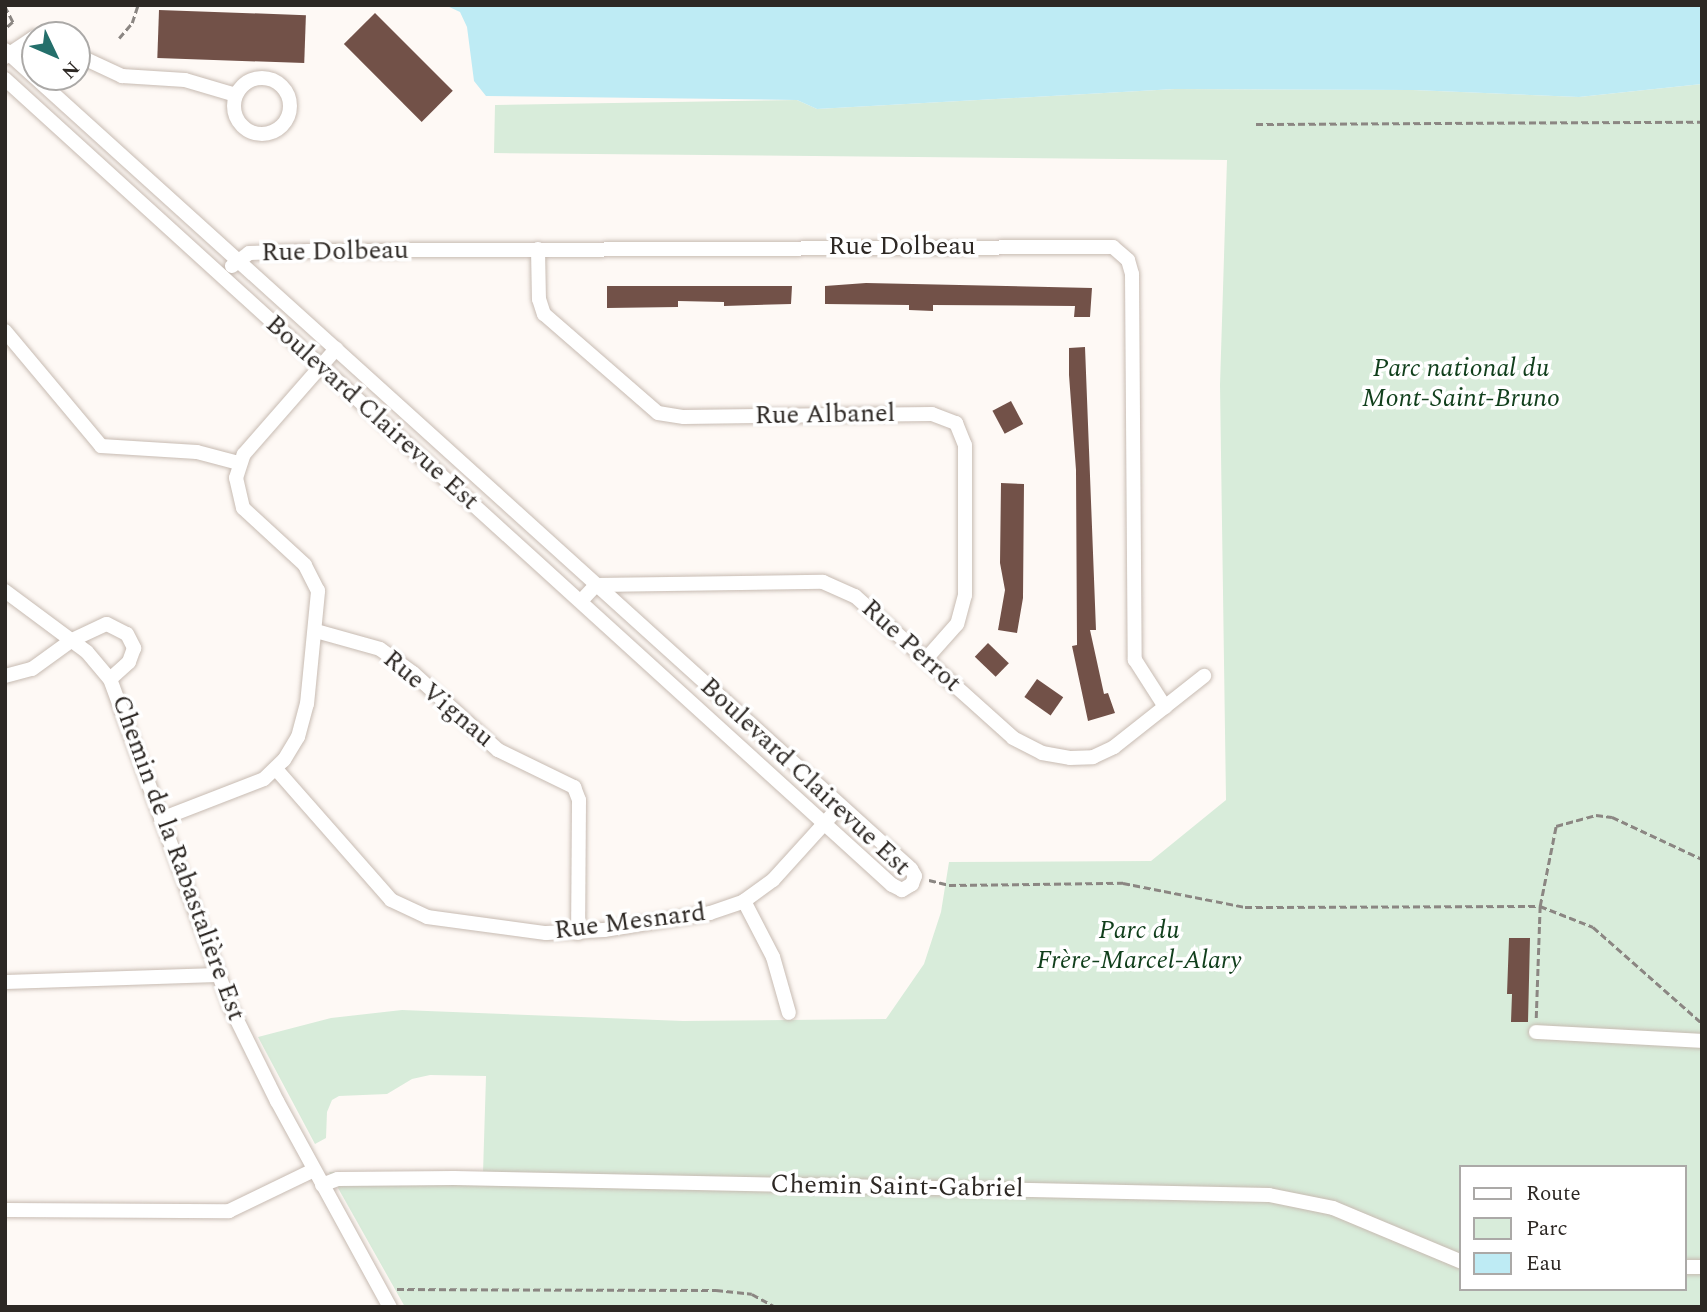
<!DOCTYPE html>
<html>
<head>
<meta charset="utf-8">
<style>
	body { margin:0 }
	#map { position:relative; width:1707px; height:1312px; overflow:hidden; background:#fef9f5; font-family:Spectral,serif }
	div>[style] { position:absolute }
	.green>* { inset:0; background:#d8ecda }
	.water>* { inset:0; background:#beebf4 }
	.building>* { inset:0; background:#725148; transform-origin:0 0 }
	.path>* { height:2.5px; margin-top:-1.25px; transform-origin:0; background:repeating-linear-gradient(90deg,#8b8682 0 7px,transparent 0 10.5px) }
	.roads { filter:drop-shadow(0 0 2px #c7bbb2) drop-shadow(0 0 2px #c7bbb2) }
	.minor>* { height:14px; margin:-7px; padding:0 7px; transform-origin:7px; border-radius:7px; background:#fff }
	.minor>.ring { margin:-7px; padding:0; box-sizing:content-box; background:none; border:14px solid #fff; border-radius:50% }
	span { translate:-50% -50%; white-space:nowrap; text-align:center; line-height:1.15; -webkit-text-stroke:7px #fff; paint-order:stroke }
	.street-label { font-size:26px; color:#2d2824 }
	.park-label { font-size:26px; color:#113f1c; font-style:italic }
	.frame { position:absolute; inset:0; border:7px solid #2d2824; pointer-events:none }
	.legend { position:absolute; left:1459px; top:1165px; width:228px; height:126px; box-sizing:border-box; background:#fff; border:2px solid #aba9a7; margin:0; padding:9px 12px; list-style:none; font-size:21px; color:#2d2824 }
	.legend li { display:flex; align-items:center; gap:14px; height:35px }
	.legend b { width:35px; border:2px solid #aba9a7 }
	.north { position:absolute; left:21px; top:21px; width:70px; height:70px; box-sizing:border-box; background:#fff; border:2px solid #aba9a7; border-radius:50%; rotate:134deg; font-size:19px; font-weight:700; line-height:28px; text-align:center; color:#2d2824 }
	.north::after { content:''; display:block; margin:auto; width:24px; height:32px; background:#246f6b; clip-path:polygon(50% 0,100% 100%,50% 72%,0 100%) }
</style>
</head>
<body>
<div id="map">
	<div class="green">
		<i style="clip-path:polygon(evenodd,1702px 84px,1702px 1307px,405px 1307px,329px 1172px,483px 1173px,486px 1076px,430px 1075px,412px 1079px,387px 1094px,339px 1096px,332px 1100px,327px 1112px,326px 1138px,315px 1144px,258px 1037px,331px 1018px,402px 1010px,683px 1021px,886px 1019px,924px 964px,941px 912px,949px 862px,1151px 861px,1226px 800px,1220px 385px,1227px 160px,494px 153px,495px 105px,797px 100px,817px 109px,1175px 89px,1413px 90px,1579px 97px,1702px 84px,1460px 1167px,1684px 1167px,1684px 1289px,1460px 1289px,1460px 1167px)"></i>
	</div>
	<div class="water">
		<i style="clip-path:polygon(445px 5px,1702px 5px,1702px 84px,1579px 97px,1413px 90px,1175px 89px,817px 109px,797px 100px,486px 96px,474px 81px,467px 27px,460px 12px)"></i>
	</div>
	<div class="building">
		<i style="left:159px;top:10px;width:147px;height:48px;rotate:2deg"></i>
		<i style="left:375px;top:13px;width:110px;height:44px;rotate:45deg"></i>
		<i style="clip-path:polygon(866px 283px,1092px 288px,1090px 317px,1074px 317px,1075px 306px,933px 305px,933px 311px,909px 310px,909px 305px,825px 304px,825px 286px)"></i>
		<i style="clip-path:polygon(607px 286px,792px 286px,791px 304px,724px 306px,724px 302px,678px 301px,678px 307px,607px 308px)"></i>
		<i style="clip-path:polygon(1085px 347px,1096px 630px,1090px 630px,1104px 694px,1108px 693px,1115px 713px,1088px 721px,1072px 646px,1077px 645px,1076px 470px,1069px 375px,1069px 348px)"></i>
		<i style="left:1011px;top:401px;width:26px;height:21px;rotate:62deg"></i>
		<i style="clip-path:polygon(1001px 483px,1024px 484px,1023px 598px,1017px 633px,998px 630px,1005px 590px,1000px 563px)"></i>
		<i style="left:988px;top:643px;width:29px;height:19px;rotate:44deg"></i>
		<i style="left:1037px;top:679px;width:32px;height:22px;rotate:35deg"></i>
		<i style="clip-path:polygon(1509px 938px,1530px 938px,1528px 1022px,1511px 1022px,1512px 994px,1507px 994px)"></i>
	</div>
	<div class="path">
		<i style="left:5px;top:6px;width:18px;rotate:63deg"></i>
		<i style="left:13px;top:22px;width:11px;rotate:139deg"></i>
		<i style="left:119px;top:38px;width:20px;rotate:-49deg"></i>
		<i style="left:132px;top:23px;width:19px;rotate:-72deg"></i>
		<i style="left:1256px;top:124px;width:446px;rotate:-0.3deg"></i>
		<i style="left:929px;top:880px;width:21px;rotate:14deg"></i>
		<i style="left:949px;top:885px;width:174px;rotate:-0.7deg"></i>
		<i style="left:1123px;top:883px;width:124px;rotate:11.1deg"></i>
		<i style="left:1245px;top:907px;width:295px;rotate:-0.2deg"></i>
		<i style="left:1540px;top:906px;width:57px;rotate:21.6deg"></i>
		<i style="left:1593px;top:927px;width:145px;rotate:41.4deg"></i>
		<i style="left:1536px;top:1018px;width:112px;rotate:-88deg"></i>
		<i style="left:1540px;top:906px;width:82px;rotate:-78.7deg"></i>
		<i style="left:1556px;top:826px;width:41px;rotate:-15.4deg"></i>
		<i style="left:1596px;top:815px;width:16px;rotate:7deg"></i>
		<i style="left:1612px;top:817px;width:99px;rotate:25deg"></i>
		<i style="left:397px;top:1289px;width:319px;rotate:0.2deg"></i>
		<i style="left:716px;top:1290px;width:36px;rotate:6deg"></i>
		<i style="left:752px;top:1294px;width:26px;rotate:29deg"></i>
	</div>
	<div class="roads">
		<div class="minor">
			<i style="left:5px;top:50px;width:1221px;rotate:42.11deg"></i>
			<i style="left:911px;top:869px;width:8px;rotate:60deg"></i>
			<i style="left:915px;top:876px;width:9px;rotate:111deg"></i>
			<i style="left:912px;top:884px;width:12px;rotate:149deg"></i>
			<i style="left:902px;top:890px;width:11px;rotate:-153deg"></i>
			<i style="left:892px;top:885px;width:1199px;rotate:-137.74deg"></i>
			<i style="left:77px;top:55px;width:50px;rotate:25deg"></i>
			<i style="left:122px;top:76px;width:63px;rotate:3.6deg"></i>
			<i style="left:185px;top:80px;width:53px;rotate:16.4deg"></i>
			<i style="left:5px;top:57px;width:36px;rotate:-34deg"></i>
			<i class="ring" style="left:234px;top:78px;width:42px;height:42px"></i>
			<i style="left:538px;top:249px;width:50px;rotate:88.9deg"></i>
			<i style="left:539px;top:299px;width:16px;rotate:72deg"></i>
			<i style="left:544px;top:314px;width:151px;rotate:41deg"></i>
			<i style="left:658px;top:413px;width:26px;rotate:9deg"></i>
			<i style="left:684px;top:417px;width:248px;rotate:-0.7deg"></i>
			<i style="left:932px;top:414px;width:26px;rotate:21deg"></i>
			<i style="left:956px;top:423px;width:24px;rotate:68deg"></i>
			<i style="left:965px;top:445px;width:150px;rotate:90deg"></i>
			<i style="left:965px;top:595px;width:30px;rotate:105deg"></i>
			<i style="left:957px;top:624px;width:47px;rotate:131.5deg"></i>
			<i style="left:232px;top:266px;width:21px;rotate:-37deg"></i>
			<i style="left:249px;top:253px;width:60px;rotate:-1.9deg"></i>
			<i style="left:309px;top:251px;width:804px;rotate:-0.29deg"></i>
			<i style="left:1113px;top:247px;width:20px;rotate:41deg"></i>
			<i style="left:1128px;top:260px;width:15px;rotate:74deg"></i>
			<i style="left:1132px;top:274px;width:386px;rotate:89.6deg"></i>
			<i style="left:1135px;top:660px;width:56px;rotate:57.4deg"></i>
			<i style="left:5px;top:331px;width:150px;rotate:50.1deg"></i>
			<i style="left:101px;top:446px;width:96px;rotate:3.6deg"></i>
			<i style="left:197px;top:452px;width:43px;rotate:14.7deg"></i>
			<i style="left:5px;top:591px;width:102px;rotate:36.6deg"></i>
			<i style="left:87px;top:652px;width:35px;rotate:50deg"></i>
			<i style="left:110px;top:679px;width:348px;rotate:69.8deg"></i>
			<i style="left:230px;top:1006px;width:106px;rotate:63.7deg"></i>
			<i style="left:277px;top:1101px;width:235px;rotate:61.3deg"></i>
			<i style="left:581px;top:601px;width:22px;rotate:-47deg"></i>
			<i style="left:596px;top:585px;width:227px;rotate:-0.8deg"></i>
			<i style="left:823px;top:582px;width:35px;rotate:24deg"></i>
			<i style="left:855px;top:596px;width:212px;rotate:41.9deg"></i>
			<i style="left:1013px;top:738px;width:33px;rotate:27deg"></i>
			<i style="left:1042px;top:753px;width:28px;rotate:10deg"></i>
			<i style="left:1070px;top:758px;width:23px;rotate:-2deg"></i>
			<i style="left:1093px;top:757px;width:23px;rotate:-25deg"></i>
			<i style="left:1114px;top:747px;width:115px;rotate:-38.3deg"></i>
			<i style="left:316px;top:631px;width:66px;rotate:15.7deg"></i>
			<i style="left:380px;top:649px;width:41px;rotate:36deg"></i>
			<i style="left:413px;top:673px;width:115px;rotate:42.2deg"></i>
			<i style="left:498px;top:750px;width:85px;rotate:26deg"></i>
			<i style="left:574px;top:787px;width:14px;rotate:69deg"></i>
			<i style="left:579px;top:800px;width:133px;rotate:90.4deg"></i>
			<i style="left:5px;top:676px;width:28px;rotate:-15deg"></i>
			<i style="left:32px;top:669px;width:49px;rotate:-35.9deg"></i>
			<i style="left:72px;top:640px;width:38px;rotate:-25deg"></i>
			<i style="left:107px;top:624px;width:22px;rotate:27deg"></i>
			<i style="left:127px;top:634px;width:16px;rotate:63deg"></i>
			<i style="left:134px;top:648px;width:15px;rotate:110deg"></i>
			<i style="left:129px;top:662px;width:25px;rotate:138deg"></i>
			<i style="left:276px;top:769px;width:174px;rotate:48.7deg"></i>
			<i style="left:391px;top:900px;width:40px;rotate:25deg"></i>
			<i style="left:427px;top:917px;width:120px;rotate:7.7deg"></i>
			<i style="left:546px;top:933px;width:58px;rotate:-3deg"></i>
			<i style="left:604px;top:930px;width:107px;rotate:-9.1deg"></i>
			<i style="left:710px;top:913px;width:36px;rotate:-19deg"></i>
			<i style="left:744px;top:901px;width:36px;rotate:-36deg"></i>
			<i style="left:773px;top:880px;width:100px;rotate:-47.8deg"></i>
			<i style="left:161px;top:819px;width:110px;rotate:-21.2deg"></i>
			<i style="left:264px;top:779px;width:28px;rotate:-44deg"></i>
			<i style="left:284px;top:760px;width:27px;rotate:-59deg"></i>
			<i style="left:298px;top:737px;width:34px;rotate:-75deg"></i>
			<i style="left:307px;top:704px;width:114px;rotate:-84.4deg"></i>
			<i style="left:318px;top:591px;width:29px;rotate:-117deg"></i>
			<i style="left:305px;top:565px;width:84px;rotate:-137.4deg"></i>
			<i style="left:243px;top:508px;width:31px;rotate:-103deg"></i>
			<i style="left:236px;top:478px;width:25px;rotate:-72deg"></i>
			<i style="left:244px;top:454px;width:140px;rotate:-48.8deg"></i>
			<i style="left:744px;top:901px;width:63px;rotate:62.6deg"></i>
			<i style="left:773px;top:957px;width:58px;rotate:74.1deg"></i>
			<i style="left:5px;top:982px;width:213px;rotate:-1.9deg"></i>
			<i style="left:1536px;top:1032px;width:166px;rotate:3.1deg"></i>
			<i style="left:322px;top:1185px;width:17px;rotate:-21deg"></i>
			<i style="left:338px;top:1179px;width:116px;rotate:-0.5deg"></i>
			<i style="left:454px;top:1178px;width:815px;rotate:1.19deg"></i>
			<i style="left:1269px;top:1195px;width:65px;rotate:11.5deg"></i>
			<i style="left:1333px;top:1208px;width:138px;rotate:22.7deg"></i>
			<i style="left:5px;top:1210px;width:224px;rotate:0.3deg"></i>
			<i style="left:229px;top:1211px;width:94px;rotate:-25.8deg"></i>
			<i style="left:1684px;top:1267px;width:18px"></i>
		</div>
	</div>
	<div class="street-label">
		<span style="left:902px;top:247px">Rue Dolbeau</span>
		<span style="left:335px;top:252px;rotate:-1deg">Rue Dolbeau</span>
		<span style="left:372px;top:413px;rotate:42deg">Boulevard Clairevue Est</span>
		<span style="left:825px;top:415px;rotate:-1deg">Rue Albanel</span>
		<span style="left:911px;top:646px;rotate:42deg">Rue Perrot</span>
		<span style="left:438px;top:699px;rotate:40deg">Rue Vignau</span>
		<span style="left:805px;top:777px;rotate:43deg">Boulevard Clairevue Est</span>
		<span style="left:178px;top:858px;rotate:70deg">Chemin de la Rabastalière Est</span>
		<span style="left:630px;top:922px;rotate:-7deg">Rue Mesnard</span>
		<span style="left:897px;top:1187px;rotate:1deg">Chemin Saint-Gabriel</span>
	</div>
	<div class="park-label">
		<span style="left:1461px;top:384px">Parc national du<br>Mont-Saint-Bruno</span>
		<span style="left:1139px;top:946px">Parc du<br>Frère-Marcel-Alary</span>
	</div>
	<div class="frame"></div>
	<ul class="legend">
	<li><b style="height:9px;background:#fff"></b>Route</li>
	<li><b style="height:19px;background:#d8ecda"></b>Parc</li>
	<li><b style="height:19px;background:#beebf4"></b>Eau</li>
	</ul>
	<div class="north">N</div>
</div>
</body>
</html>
